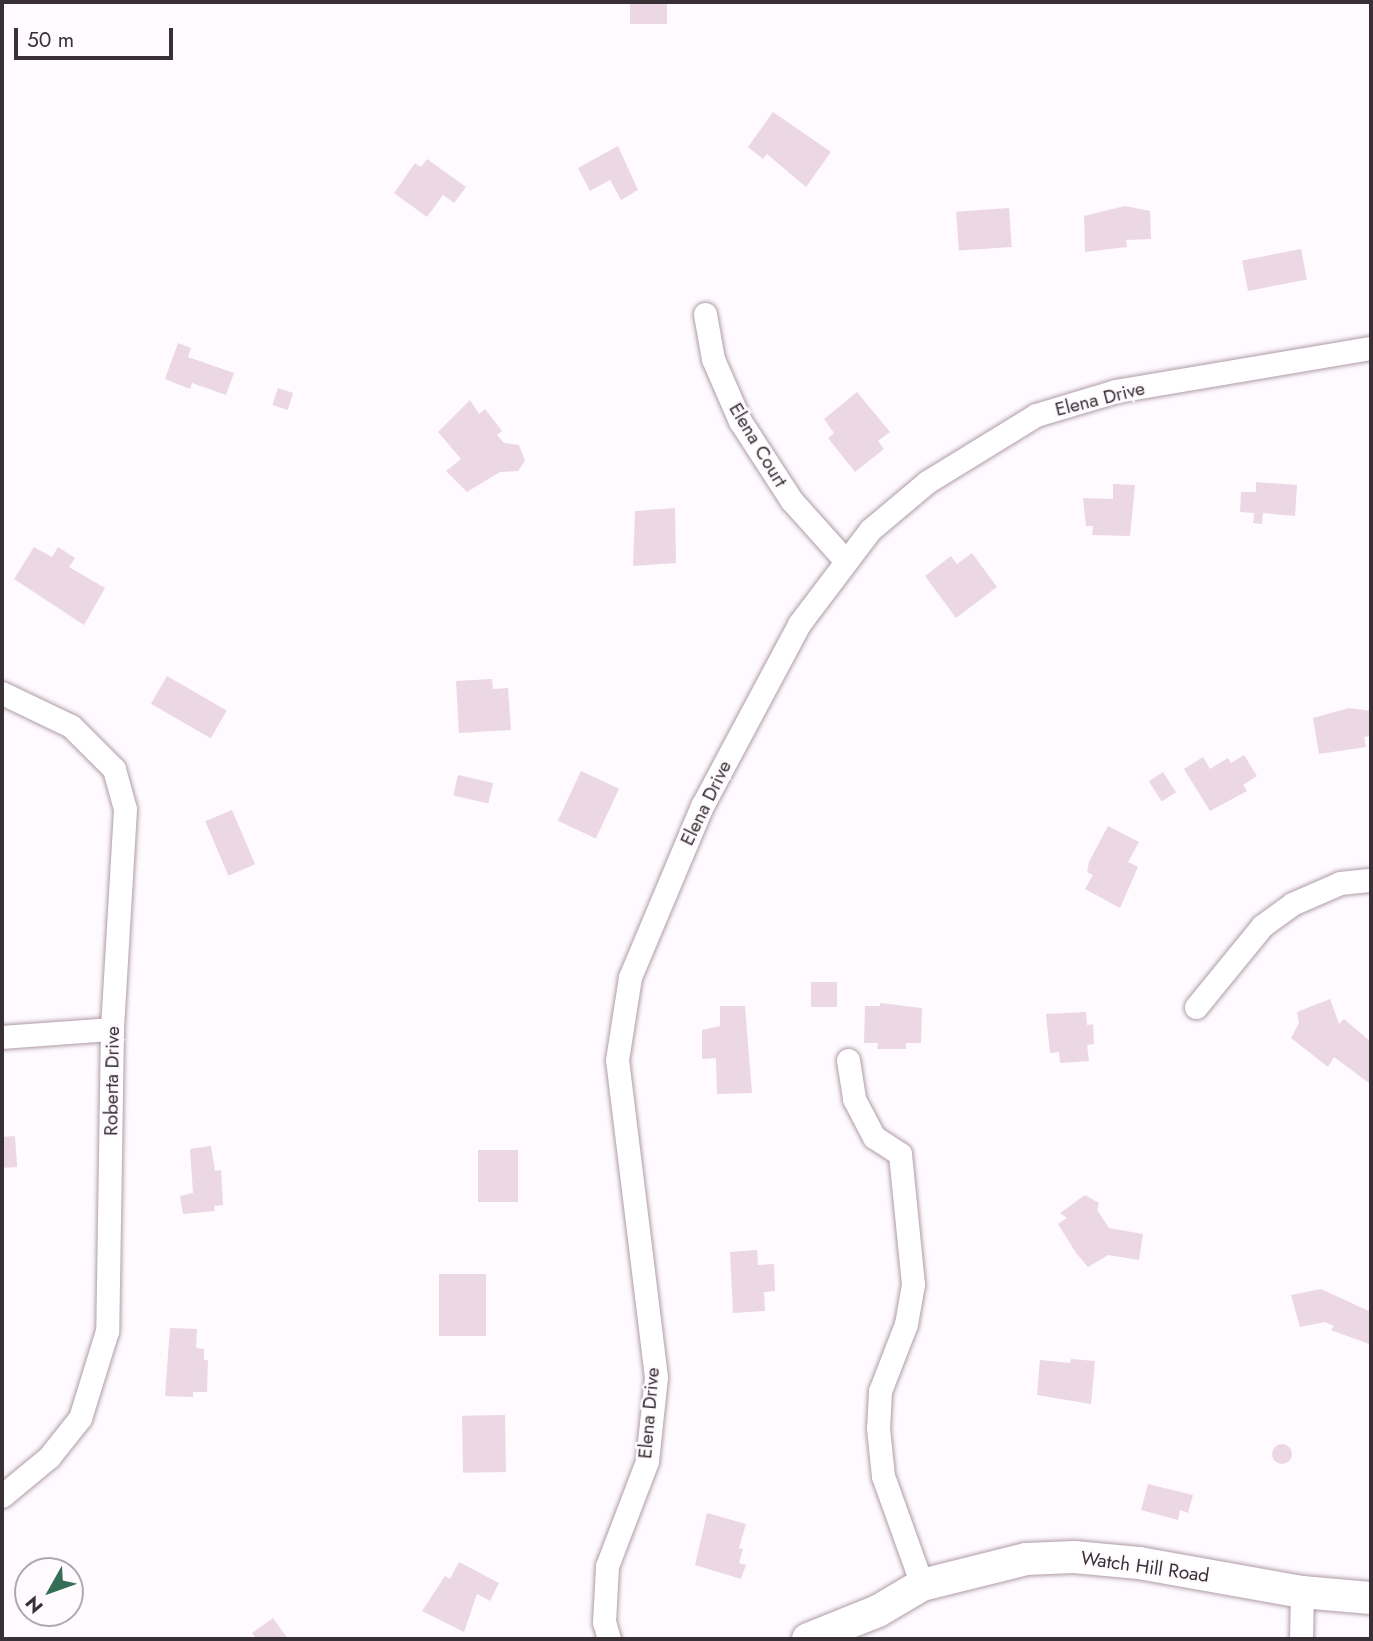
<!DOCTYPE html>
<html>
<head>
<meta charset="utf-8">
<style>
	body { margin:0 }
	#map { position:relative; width:1373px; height:1641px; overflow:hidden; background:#fefafd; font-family:Jost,sans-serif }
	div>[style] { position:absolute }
	.building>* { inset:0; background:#ecd7e5; transform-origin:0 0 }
	.round { border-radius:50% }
	.roads { filter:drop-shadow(0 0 2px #af9ba8) drop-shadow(0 0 2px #af9ba8) }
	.street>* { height:23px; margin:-11.5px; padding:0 11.5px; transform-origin:11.5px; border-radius:11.5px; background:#fff }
	.secondary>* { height:32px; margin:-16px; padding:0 16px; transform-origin:16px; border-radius:16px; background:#fff }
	span { translate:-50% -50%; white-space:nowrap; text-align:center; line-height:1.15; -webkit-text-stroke:5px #fefafd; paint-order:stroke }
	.street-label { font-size:19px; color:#383035 }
	.frame { position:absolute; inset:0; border:4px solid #383035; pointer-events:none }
	.north { position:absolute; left:14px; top:1557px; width:70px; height:70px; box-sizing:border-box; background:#fefafd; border:2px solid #afa9ad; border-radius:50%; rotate:230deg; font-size:19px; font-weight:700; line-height:28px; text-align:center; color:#383035 }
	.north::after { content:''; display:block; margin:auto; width:24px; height:32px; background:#346e57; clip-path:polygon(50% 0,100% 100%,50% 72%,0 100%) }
	.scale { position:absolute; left:14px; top:28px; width:159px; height:32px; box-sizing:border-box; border:4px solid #383035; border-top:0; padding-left:9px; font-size:21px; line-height:24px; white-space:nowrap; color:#383035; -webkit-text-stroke:5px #fefafd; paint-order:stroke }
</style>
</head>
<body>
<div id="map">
	<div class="building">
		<i style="left:630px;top:2px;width:37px;height:22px"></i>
		<i style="clip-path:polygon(773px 112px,831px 152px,806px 187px,767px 154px,763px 159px,748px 147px)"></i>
		<i style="clip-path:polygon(618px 146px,638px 190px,621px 200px,610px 180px,590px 191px,578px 168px)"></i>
		<i style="clip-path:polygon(427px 159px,466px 187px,454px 203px,443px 195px,427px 217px,394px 193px,415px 163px,421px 167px)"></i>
		<i style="clip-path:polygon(1125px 206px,1150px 211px,1151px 239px,1126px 240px,1127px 247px,1085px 252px,1084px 216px)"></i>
		<i style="left:1009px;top:208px;width:39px;height:53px;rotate:86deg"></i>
		<i style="left:1301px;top:249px;width:31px;height:60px;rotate:79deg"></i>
		<i style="clip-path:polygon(178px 343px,191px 348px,188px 357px,234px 373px,226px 395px,192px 383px,190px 389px,165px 379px)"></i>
		<i style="left:278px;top:388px;width:16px;height:18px;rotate:18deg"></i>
		<i style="clip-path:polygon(857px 392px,890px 432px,878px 441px,884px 449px,855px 472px,828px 438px,834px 433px,824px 419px)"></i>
		<i style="clip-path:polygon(470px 400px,479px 414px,485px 409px,502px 431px,497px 435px,504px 443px,519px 445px,525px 461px,518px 471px,500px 472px,467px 492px,446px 471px,461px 459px,438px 432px)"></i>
		<i style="clip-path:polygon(1256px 482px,1297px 485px,1295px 516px,1263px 513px,1262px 524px,1253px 523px,1254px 513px,1240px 512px,1241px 492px,1256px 492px)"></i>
		<i style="clip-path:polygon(1113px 484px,1135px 485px,1130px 536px,1092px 535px,1093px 526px,1086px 526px,1083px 498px,1113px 499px)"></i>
		<i style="clip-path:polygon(675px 508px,676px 563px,633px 566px,635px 511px)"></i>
		<i style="clip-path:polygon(34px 547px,52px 557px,58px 547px,75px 558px,69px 567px,105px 588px,84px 625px,14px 579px)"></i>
		<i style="clip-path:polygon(972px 553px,997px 587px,956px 618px,925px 576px,951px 556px,957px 564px)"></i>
		<i style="left:167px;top:676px;width:69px;height:32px;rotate:30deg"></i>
		<i style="clip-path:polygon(492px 679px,493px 689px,508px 688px,511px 730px,459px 733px,456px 681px)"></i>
		<i style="clip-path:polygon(1349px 708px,1371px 711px,1371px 736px,1364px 737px,1366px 747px,1319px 754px,1313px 718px)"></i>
		<i style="clip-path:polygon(1244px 755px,1257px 776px,1243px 785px,1247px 791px,1210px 811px,1184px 769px,1203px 757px,1210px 769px,1228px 758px,1231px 763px)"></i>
		<i style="left:581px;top:771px;width:42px;height:55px;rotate:25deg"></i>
		<i style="left:1163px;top:772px;width:24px;height:17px;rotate:57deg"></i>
		<i style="left:458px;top:775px;width:36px;height:21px;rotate:13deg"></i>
		<i style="left:232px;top:810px;width:59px;height:29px;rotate:67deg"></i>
		<i style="clip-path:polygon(1108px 826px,1139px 842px,1128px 862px,1138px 867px,1120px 908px,1085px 889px,1093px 875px,1087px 872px,1089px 862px)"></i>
		<i style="left:811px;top:982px;width:26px;height:25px"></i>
		<i style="clip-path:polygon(1330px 999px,1339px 1024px,1344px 1019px,1371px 1042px,1369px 1083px,1334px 1057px,1328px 1067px,1291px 1038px,1299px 1023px,1297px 1012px)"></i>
		<i style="clip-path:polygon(880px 1003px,922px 1008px,921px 1043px,906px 1043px,906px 1049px,877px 1049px,878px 1043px,864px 1043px,865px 1006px,880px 1006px)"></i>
		<i style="clip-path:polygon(720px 1006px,745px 1006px,752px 1093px,717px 1094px,716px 1058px,702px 1059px,702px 1030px,720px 1026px)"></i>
		<i style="clip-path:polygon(1086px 1012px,1087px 1025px,1093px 1024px,1094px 1044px,1087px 1045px,1089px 1061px,1060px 1063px,1059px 1052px,1050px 1053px,1046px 1014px)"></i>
		<i style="left:15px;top:1136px;width:31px;height:13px;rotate:86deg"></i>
		<i style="clip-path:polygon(211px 1146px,215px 1171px,221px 1170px,223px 1205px,214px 1206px,215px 1211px,183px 1214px,180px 1196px,193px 1193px,190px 1149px)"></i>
		<i style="left:478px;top:1150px;width:40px;height:52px"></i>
		<i style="clip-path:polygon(1085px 1195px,1099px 1203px,1097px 1210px,1109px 1228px,1143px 1234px,1139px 1260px,1108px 1255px,1088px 1267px,1076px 1253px,1058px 1224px,1067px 1218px,1060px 1213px)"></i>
		<i style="clip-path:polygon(757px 1250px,758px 1265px,774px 1264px,775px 1291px,764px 1292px,765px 1311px,733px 1313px,730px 1252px)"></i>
		<i style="left:439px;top:1274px;width:47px;height:62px"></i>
		<i style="clip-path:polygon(1321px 1289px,1371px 1312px,1369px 1344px,1331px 1330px,1334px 1326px,1325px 1322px,1300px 1327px,1291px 1295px)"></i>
		<i style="clip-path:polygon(170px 1328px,197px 1329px,196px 1348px,204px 1349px,204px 1360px,208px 1360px,207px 1392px,193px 1392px,193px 1397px,165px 1396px)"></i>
		<i style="clip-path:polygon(1071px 1359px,1095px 1361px,1091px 1404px,1037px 1395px,1040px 1360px,1070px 1363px)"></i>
		<i style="left:505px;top:1415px;width:57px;height:43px;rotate:89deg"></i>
		<i class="round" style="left:1272px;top:1444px;width:20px;height:20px"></i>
		<i style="clip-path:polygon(1148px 1484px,1193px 1495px,1188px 1513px,1180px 1510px,1178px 1520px,1141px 1510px)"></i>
		<i style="clip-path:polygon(707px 1513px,746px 1524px,739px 1548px,743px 1549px,739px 1563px,746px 1565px,741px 1579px,695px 1565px)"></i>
		<i style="clip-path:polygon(459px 1562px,499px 1583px,490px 1601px,477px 1594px,464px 1632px,422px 1611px,445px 1576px,450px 1579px)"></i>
		<i style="clip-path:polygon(273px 1618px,288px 1639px,256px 1639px,252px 1633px)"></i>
	</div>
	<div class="roads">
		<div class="street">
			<i style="left:705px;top:314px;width:46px;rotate:79.9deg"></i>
			<i style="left:713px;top:359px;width:68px;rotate:66.5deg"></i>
			<i style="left:740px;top:421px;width:95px;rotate:57deg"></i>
			<i style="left:792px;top:501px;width:78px;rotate:48.1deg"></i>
			<i style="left:2px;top:693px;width:76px;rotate:25.6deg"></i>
			<i style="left:71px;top:726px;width:61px;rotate:45deg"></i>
			<i style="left:114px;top:769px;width:41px;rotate:74.6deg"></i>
			<i style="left:125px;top:809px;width:220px;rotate:93.4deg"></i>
			<i style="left:112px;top:1029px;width:302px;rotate:90.9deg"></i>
			<i style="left:107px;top:1331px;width:91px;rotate:107.2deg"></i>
			<i style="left:80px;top:1418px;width:50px;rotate:128.5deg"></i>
			<i style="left:49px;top:1457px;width:61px;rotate:140.3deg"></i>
			<i style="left:1196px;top:1007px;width:104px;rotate:-50.8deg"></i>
			<i style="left:1262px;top:926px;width:37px;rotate:-36deg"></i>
			<i style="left:1292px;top:904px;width:52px;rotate:-23.6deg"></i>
			<i style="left:1340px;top:883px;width:31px;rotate:-6deg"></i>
			<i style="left:2px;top:1037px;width:110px;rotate:-4.2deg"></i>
			<i style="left:848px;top:1060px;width:39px;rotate:81deg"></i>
			<i style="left:854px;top:1099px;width:43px;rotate:62.2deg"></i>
			<i style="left:874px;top:1137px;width:31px;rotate:33deg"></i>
			<i style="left:900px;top:1154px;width:131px;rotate:84.3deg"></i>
			<i style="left:913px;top:1284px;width:41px;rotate:99.9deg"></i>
			<i style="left:906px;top:1324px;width:72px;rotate:111.2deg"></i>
			<i style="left:880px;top:1391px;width:37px;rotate:93deg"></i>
			<i style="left:878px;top:1428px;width:48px;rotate:84.1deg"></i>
			<i style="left:883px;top:1476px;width:116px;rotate:70.3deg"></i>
			<i style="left:609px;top:1639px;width:18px;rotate:-106deg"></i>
			<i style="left:604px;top:1622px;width:56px;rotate:-86.9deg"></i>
			<i style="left:607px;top:1566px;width:112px;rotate:-69.1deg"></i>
			<i style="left:647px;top:1461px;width:84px;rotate:-83.9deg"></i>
			<i style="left:656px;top:1377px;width:319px;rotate:-97deg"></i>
			<i style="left:617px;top:1060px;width:84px;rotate:-81.1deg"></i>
			<i style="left:630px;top:977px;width:186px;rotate:-67.2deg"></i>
			<i style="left:702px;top:806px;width:206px;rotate:-61.9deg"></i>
			<i style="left:799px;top:624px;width:118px;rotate:-52.9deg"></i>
			<i style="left:870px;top:530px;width:75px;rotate:-40.1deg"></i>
			<i style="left:927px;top:482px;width:128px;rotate:-31.6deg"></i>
			<i style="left:1036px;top:415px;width:84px;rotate:-16.7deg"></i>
			<i style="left:1116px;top:391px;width:259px;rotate:-9.6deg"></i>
			<i style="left:1301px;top:1639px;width:47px;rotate:-88.8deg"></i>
		</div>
		<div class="secondary">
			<i style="left:808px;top:1639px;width:75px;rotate:-21.8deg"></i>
			<i style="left:878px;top:1611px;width:51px;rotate:-30.6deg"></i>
			<i style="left:922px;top:1585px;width:107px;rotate:-14deg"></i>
			<i style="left:1026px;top:1559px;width:48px;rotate:-2.4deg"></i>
			<i style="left:1074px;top:1557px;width:65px;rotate:5.3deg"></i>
			<i style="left:1139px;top:1563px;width:166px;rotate:10.1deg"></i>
			<i style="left:1302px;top:1592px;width:69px;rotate:5deg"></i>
		</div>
	</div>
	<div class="street-label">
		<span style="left:1100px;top:399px;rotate:-14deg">Elena Drive</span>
		<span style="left:758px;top:445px;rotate:59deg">Elena Court</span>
		<span style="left:706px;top:803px;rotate:-64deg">Elena Drive</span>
		<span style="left:112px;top:1081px;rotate:-89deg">Roberta Drive</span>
		<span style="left:649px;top:1413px;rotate:-85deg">Elena Drive</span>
		<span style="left:1145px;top:1567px;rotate:8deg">Watch Hill Road</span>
	</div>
	<div class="frame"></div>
	<div class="north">N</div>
	<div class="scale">50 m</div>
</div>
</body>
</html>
